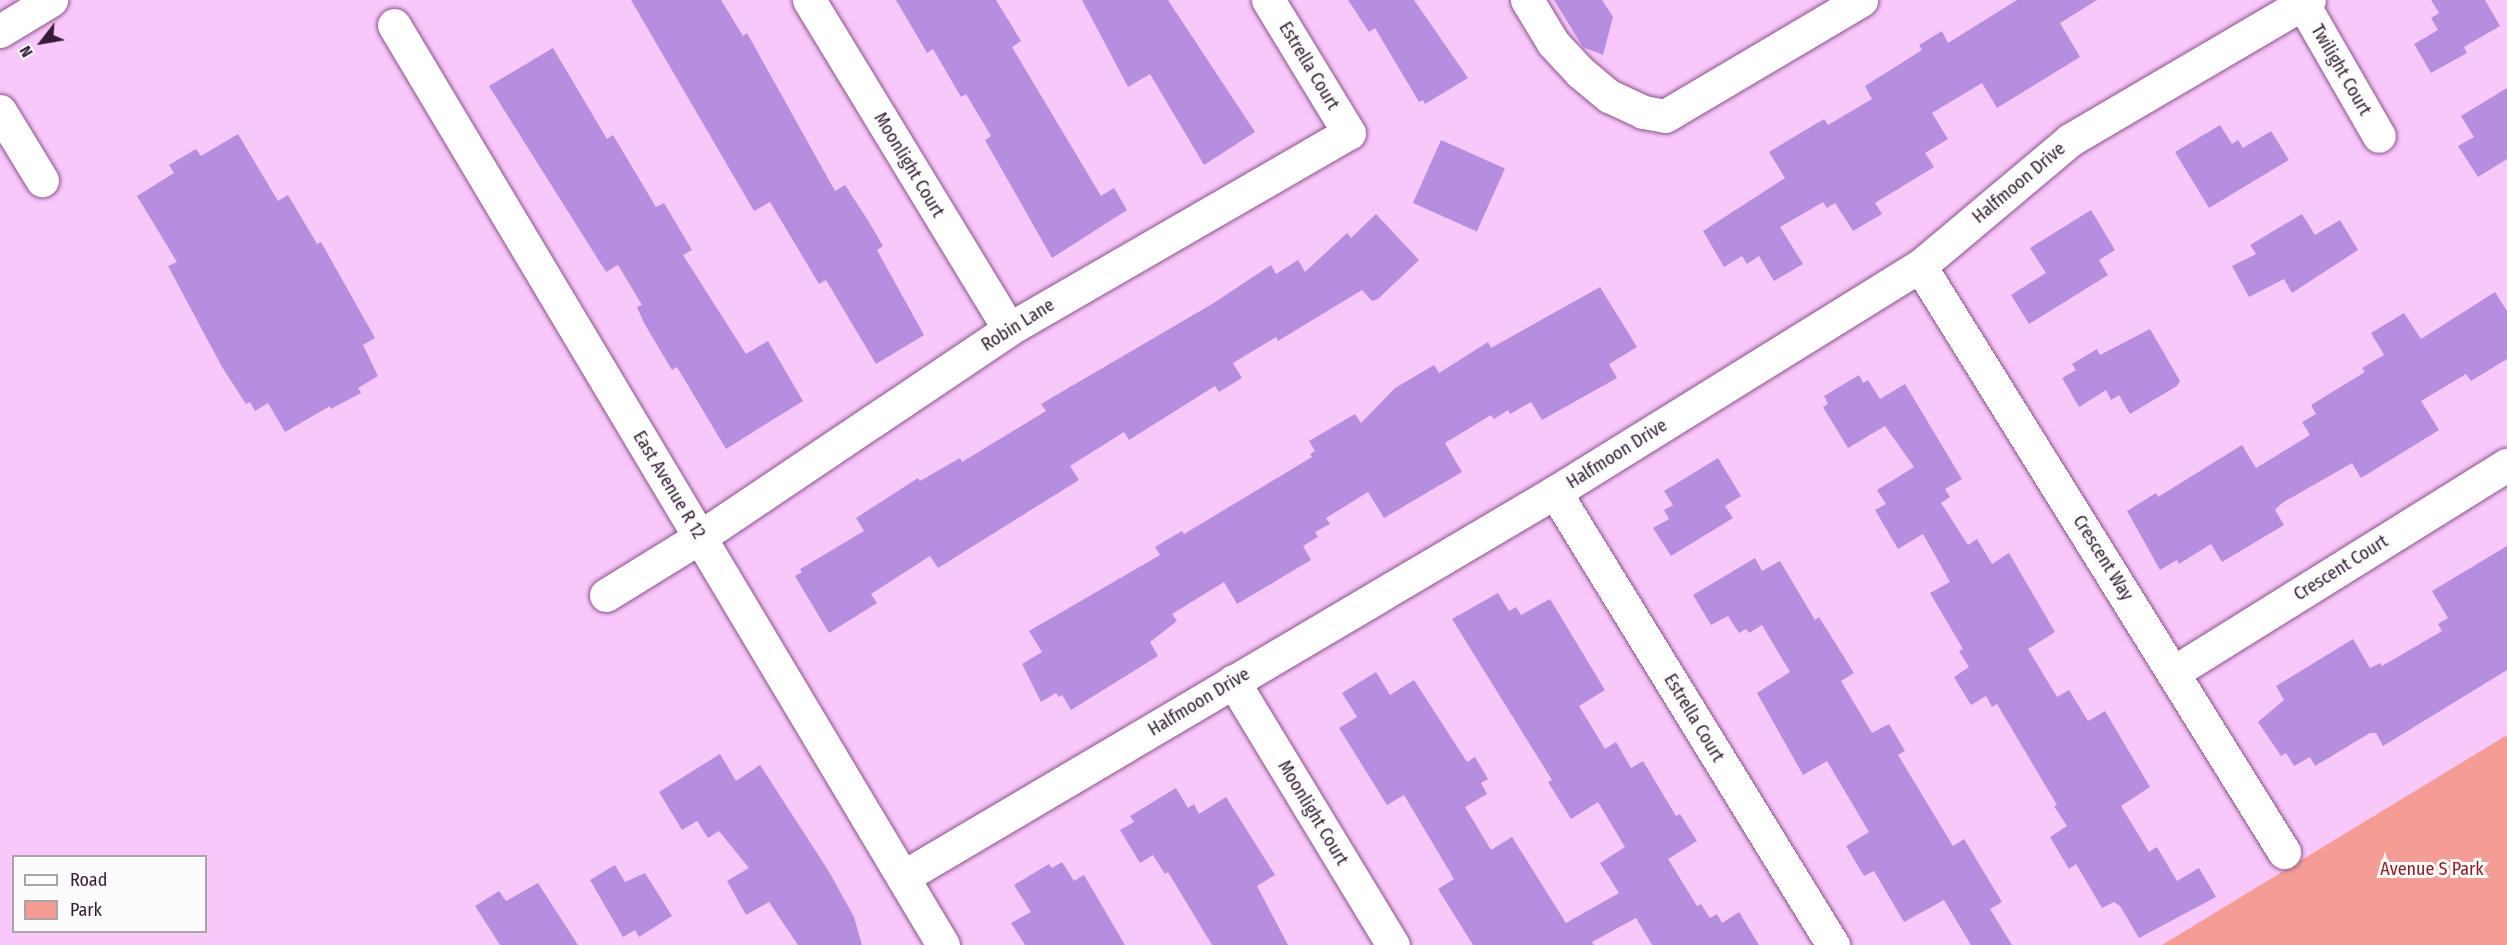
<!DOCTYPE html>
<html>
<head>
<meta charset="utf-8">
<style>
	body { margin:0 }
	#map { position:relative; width:2507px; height:945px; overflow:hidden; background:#f9c8fb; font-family:"Fira Sans Condensed",sans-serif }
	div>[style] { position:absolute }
	.green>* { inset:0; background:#f59d95 }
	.building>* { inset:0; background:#b58ee0; transform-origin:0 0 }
	.roads { filter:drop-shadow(0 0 2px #89538c) drop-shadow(0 0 2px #89538c) }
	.minor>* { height:33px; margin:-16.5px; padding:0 16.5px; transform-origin:16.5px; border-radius:16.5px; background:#fff }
	.major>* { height:33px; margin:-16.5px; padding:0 16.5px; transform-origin:16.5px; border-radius:16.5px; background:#fff }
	span { translate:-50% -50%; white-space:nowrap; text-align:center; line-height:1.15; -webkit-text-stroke:6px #fcfcfc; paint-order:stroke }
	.street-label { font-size:18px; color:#331c34 }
	.park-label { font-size:18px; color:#8f181d }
	.legend { position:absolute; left:12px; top:855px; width:195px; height:78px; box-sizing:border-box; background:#fcfcfc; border:2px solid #aca2ac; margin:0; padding:8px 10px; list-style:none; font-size:18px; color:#331c34 }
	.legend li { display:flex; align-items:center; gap:12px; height:30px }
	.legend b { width:30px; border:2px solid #aca2ac }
	.north { position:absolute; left:12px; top:12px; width:60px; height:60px; -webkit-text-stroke:4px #fcfcfc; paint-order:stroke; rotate:239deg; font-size:16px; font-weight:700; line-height:24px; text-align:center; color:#331c34 }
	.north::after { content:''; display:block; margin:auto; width:21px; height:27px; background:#331c34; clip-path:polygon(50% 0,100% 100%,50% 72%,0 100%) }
</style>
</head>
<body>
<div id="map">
	<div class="green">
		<i style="clip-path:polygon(2507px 735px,2507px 945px,2162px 945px)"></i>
	</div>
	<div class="building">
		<i style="clip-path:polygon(631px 0,721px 0,743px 36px,747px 33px,835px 191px,845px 185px,869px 222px,883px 246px,877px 250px,924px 335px,876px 364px,826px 280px,819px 284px,770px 202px,754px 211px)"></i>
		<i style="clip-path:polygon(896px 0,996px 0,1021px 41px,1012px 47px,1101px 196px,1114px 188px,1127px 210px,1052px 258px,985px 140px,991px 136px,966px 94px,961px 97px,933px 49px,927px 53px)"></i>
		<i style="clip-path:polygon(1082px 0,1168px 0,1255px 132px,1204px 165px,1150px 74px,1128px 87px)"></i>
		<i style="clip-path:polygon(1348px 0,1414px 0,1468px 78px,1425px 104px,1423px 100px,1419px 102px,1375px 28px,1369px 32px)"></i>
		<i style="clip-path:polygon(1554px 0,1602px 0,1613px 17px,1603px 55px,1583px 47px)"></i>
		<i style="clip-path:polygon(2017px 0,2097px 0,2060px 23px,2080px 57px,1997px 108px,1982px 83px,1932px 113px,1948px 139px,1925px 153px,1934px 167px,1875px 203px,1882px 214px,1853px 231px,1835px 203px,1827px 208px,1823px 202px,1780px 227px,1803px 264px,1774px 281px,1759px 256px,1747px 264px,1742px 256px,1724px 267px,1703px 231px,1785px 178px,1769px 152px,1824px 119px,1828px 125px,1872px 99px,1865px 86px,1922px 50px,1919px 45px,1942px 31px,1948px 43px)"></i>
		<i style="clip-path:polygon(2431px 0,2485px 0,2500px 26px,2464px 47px,2467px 53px,2431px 73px,2414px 44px,2438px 30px,2431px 18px,2439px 13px)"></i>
		<i style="clip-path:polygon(553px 48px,607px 139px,613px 135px,656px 207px,664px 203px,692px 250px,683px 255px,746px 354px,768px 341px,803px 401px,726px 449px,677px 367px,672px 370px,644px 323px,637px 307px,642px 305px,618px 265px,606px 272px,489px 86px)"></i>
		<i style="clip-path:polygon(2507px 88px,2507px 159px,2478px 177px,2458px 146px,2474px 137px,2461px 116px)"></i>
		<i style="clip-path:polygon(2220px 125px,2232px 144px,2238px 140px,2243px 148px,2271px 131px,2289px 160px,2209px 208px,2175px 152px)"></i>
		<i style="clip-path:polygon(238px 134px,278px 201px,288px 195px,317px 244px,321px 242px,375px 338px,363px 345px,378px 376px,358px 388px,361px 393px,331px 409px,330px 406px,285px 432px,268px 403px,255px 411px,250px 402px,246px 404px,222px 367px,168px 266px,177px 262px,137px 196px,174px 173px,169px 165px,196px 149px,201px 156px)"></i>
		<i style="left:1441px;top:140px;width:70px;height:69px;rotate:24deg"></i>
		<i style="clip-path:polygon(2091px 210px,2115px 250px,2099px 260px,2108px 275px,2029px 324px,2011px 295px,2046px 273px,2030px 248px)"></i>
		<i style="clip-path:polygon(1376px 214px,1419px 260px,1378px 299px,1372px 301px,1362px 290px,1278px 341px,1276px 337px,1233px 363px,1242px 378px,1219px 392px,1215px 386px,1129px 440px,1124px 432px,1070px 466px,1079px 480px,938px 568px,930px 556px,871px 594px,877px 603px,829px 633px,795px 576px,802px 572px,800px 569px,864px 531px,856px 518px,918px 478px,920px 481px,960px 458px,962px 462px,1046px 411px,1041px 404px,1212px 304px,1271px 265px,1276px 274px,1298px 260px,1305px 272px,1347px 233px,1351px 238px)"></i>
		<i style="clip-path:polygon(2302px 214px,2315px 235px,2340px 220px,2358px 250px,2292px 293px,2284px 279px,2249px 297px,2232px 266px,2256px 254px,2250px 245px)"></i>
		<i style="clip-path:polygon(1600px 287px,1637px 347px,1609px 364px,1617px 378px,1542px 420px,1531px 402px,1510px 414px,1508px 410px,1494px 419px,1491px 415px,1445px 443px,1462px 472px,1384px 518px,1368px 492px,1326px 518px,1330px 524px,1315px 532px,1318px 537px,1303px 546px,1311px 560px,1237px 604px,1224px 582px,1172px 614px,1177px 621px,1150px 642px,1158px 656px,1071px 710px,1062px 695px,1059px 697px,1056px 693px,1041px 702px,1022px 664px,1042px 652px,1029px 631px,1160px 555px,1155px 547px,1182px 531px,1184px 534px,1312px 457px,1310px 454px,1315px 451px,1309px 441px,1355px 414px,1361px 423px,1395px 388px,1434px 365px,1439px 373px,1488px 342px,1491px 348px)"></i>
		<i style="clip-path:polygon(2495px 292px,2507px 311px,2507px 359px,2471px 381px,2466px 374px,2421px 401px,2439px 430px,2361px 478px,2352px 463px,2282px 503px,2275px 510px,2284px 525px,2222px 562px,2211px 544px,2179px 564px,2177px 560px,2160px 570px,2127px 511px,2156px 493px,2158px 497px,2242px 445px,2256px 468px,2310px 435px,2302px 422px,2316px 414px,2311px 405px,2365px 372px,2362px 368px,2384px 355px,2371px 333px,2404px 313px,2421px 339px)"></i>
		<i style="clip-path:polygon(2150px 329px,2180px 381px,2177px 386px,2130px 414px,2119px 395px,2111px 400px,2106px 390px,2079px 407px,2062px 378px,2076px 370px,2072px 364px,2097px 349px,2100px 355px)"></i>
		<i style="clip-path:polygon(1859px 375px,1863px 383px,1868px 380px,1880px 399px,1905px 384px,1962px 479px,1945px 489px,1950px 497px,1941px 503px,1968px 545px,1977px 539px,1992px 564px,2009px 553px,2055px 632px,2028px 649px,2057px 697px,2069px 690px,2088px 721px,2105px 711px,2150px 787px,2121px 806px,2149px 852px,2157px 847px,2177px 881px,2199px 868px,2216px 897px,2139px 938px,2120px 906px,2114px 902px,2102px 908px,2076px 864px,2069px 869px,2050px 837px,2067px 826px,2054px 806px,2057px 805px,1997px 704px,1992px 707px,1986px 696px,1971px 705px,1954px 677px,1969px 667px,1959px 651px,1963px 649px,1930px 593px,1950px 582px,1923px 534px,1898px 549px,1875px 510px,1886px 504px,1877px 490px,1914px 467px,1885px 426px,1848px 448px,1823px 407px,1828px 404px,1824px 396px)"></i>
		<i style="clip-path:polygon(1718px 458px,1741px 496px,1725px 506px,1733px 518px,1671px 556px,1653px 528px,1669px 519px,1664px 510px,1673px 505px,1664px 491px)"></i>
		<i style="clip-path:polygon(2507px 546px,2507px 670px,2383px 746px,2376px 733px,2370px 733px,2315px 766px,2310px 757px,2294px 766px,2286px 753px,2281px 756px,2258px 722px,2284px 700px,2276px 686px,2353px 639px,2370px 668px,2380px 663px,2382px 666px,2442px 631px,2438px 624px,2448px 618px,2432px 591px)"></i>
		<i style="clip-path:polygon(1755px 558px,1762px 571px,1780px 561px,1815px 620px,1819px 617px,1854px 673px,1841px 681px,1872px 733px,1889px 724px,1905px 751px,1898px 755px,1953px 846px,1964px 839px,2002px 902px,1990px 909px,2012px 945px,1971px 945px,1944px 900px,1904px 922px,1874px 871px,1864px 876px,1846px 846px,1869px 832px,1856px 810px,1827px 761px,1803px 775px,1757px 693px,1790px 672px,1762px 625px,1749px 633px,1746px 629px,1739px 633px,1728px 616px,1711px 625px,1693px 595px)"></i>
		<i style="clip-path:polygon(1498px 593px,1509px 611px,1516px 607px,1521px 615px,1550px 599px,1605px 690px,1579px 706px,1605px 749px,1616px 742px,1631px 768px,1643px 761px,1676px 816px,1680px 814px,1697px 841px,1668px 859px,1697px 906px,1701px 904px,1710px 918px,1717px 914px,1722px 923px,1739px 912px,1759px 945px,1652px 945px,1636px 918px,1592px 942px,1594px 945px,1473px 945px,1438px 889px,1454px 879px,1404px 795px,1387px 805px,1339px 728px,1357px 717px,1342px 693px,1376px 672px,1390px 695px,1414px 680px,1467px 762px,1475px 757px,1488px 779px,1481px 783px,1487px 794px,1465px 807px,1491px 850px,1512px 837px,1566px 923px,1619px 893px,1600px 863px,1625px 847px,1598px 802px,1571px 819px,1548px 782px,1552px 780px,1452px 619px)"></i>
		<i style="clip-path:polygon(720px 754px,736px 781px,760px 765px,828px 870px,854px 917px,862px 945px,798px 945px,769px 902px,746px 915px,727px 881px,749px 868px,719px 831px,708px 838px,697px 821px,682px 830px,659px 792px)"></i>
		<i style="clip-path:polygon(1176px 788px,1188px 808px,1194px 804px,1199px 814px,1226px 797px,1275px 875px,1257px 886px,1288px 945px,1212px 945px,1168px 872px,1165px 874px,1153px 855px,1140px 863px,1120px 830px,1134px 822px,1130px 816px)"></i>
		<i style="clip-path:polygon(1062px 862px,1074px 881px,1084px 875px,1125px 945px,1025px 945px,1011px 923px,1031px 912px,1014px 885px,1049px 864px,1052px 868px)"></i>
		<i style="clip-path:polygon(615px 865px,625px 882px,645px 873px,672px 916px,639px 937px,635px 930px,623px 937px,590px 880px)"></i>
		<i style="clip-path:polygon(538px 883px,578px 945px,500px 945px,475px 906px,499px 891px,506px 901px)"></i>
	</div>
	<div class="roads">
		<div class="minor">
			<i style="left:809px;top:0;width:385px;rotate:58.7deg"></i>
			<i style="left:1527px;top:0;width:50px;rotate:58.8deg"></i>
			<i style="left:1553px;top:43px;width:40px;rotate:47deg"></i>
			<i style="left:1580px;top:72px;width:38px;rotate:40deg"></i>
			<i style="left:1609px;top:96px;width:38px;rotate:25deg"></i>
			<i style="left:1643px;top:112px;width:22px;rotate:10deg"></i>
			<i style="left:1665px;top:116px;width:228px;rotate:-30.6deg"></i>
			<i style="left:2303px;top:4px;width:152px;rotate:60.1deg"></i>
			<i style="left:394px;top:25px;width:1071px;rotate:59.17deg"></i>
			<i style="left:0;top:111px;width:81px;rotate:58.7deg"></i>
			<i style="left:1920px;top:266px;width:690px;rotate:58.15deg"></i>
			<i style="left:1555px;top:492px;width:532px;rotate:58.46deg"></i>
			<i style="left:606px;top:595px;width:110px;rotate:-31.7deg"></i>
			<i style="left:700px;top:537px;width:372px;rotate:-33.9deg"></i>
			<i style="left:1009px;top:329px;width:392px;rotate:-30deg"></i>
			<i style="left:1349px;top:133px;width:156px;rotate:-121.3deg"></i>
			<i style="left:2174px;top:672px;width:392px;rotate:-31.9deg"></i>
			<i style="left:1233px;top:681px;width:309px;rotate:58.8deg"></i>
			<i style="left:903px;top:877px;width:757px;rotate:-30.56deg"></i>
			<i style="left:1555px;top:492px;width:429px;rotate:-31.8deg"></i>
			<i style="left:1920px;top:266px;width:196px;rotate:-40deg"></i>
			<i style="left:2070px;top:140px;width:277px;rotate:-30.4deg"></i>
		</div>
		<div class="major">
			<i style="left:0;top:31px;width:60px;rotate:-31.3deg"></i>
		</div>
	</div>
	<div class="street-label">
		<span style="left:1309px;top:66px;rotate:59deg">Estrella Court</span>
		<span style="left:2341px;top:70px;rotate:60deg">Twilight Court</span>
		<span style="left:909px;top:165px;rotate:59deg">Moonlight Court</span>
		<span style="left:2019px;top:183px;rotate:-40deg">Halfmoon Drive</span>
		<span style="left:1018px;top:325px;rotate:-32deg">Robin Lane</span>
		<span style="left:1617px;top:454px;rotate:-32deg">Halfmoon Drive</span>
		<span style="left:669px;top:485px;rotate:59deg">East Avenue R 12</span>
		<span style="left:2103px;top:558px;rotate:58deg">Crescent Way</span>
		<span style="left:2341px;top:568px;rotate:-32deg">Crescent Court</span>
		<span style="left:1199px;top:702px;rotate:-31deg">Halfmoon Drive</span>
		<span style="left:1694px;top:718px;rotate:59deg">Estrella Court</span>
		<span style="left:1313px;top:813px;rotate:59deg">Moonlight Court</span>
	</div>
	<div class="park-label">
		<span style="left:2432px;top:869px">Avenue S Park</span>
	</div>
	<ul class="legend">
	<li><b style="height:8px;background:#fff"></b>Road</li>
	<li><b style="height:16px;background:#f59d95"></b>Park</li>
	</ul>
	<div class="north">N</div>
</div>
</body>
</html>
